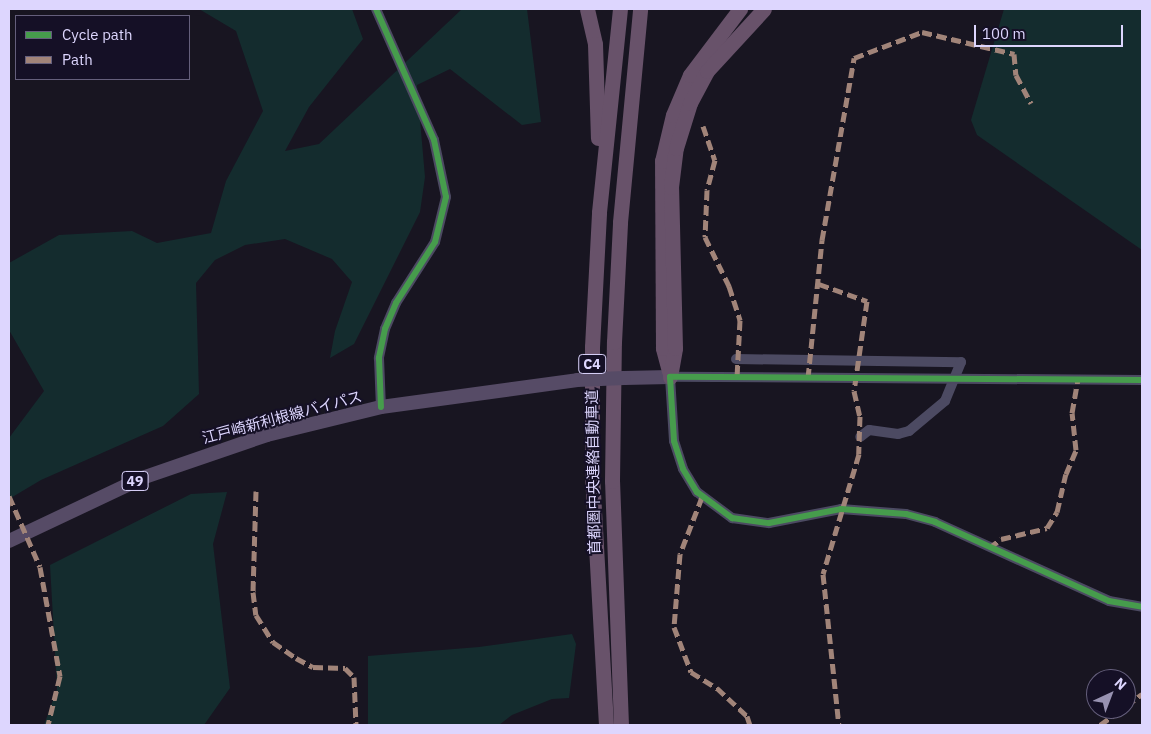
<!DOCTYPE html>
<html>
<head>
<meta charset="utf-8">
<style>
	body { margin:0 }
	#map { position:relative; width:1151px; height:734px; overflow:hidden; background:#181521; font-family:"IBM Plex Sans","Noto Sans JP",sans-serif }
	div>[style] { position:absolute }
	.green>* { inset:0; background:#142c2e }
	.minor>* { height:10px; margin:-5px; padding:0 5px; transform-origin:5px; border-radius:5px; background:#4c4a62 }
	.major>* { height:14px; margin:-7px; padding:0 7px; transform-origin:7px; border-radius:7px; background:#564b66 }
	.highway>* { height:15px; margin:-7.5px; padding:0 7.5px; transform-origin:7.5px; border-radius:7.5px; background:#68526a }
	.major-bridge>* { height:14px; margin:-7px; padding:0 7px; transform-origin:7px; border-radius:7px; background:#564b66 }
	.quiet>* { height:5px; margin-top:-2.5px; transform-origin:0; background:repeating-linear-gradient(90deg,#a18479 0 10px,transparent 0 15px) }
	.cycleway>* { height:6px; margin:-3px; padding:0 3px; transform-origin:3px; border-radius:3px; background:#469c4c }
	span { translate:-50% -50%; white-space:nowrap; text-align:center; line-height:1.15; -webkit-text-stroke:4px #151026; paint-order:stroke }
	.shield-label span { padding:1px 4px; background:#151026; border:1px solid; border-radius:4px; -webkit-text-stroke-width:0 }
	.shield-label { font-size:14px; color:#ddd6fe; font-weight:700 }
	.street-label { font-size:15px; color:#ddd6fe }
	.frame { position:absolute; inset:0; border:10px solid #ddd6fe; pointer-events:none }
	.legend { position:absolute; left:15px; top:15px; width:175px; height:65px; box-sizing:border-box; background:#151026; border:1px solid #655f7c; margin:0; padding:6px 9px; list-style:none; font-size:15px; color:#ddd6fe }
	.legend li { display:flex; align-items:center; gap:10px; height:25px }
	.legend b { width:25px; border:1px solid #655f7c }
	.north { position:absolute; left:1086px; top:669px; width:50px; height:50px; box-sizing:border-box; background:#151026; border:1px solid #655f7c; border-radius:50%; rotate:43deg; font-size:14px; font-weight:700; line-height:20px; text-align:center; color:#ddd6fe }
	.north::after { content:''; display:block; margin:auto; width:18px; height:22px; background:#9892b1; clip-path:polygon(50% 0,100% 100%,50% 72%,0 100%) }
	.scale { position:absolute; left:974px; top:25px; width:149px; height:22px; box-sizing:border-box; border:2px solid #ddd6fe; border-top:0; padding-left:6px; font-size:15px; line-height:18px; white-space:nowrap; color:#ddd6fe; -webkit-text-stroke:4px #151026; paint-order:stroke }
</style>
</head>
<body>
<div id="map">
	<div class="green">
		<i style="clip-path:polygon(199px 9px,352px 9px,363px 39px,309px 107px,285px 151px,319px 144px,462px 9px,527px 9px,541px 122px,522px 125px,450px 69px,417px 85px,425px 177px,420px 212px,354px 344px,330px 358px,335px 331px,352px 282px,332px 259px,285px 239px,245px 245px,215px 260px,196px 283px,199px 394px,163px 426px,41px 480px,9px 499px,9px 438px,44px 391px,9px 330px,9px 263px,59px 235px,132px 231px,157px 243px,211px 233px,226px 181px,263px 111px,236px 31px)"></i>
		<i style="clip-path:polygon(1004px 9px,1142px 9px,1142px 250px,977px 135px,971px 120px)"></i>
		<i style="clip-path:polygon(227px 492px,213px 544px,230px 688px,204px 725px,44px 725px,57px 689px,50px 565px,191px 494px)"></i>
		<i style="clip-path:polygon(572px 634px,576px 644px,569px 698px,552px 699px,512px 715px,499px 725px,368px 725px,368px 656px,479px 647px)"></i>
	</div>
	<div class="minor">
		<i style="left:376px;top:9px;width:143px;rotate:66.1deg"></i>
		<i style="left:434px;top:140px;width:58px;rotate:78.1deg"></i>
		<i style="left:446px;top:197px;width:46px;rotate:103.7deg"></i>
		<i style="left:435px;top:242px;width:72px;rotate:122.6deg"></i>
		<i style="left:396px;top:303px;width:28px;rotate:113deg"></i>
		<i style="left:385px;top:329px;width:30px;rotate:102deg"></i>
		<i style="left:379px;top:358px;width:49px;rotate:87.7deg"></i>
		<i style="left:736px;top:359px;width:225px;rotate:0.8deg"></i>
		<i style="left:961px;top:362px;width:42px;rotate:112.3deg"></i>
		<i style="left:945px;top:401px;width:47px;rotate:140.2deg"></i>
		<i style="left:909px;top:431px;width:11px;rotate:165deg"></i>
		<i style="left:898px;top:434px;width:29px;rotate:-172deg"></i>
		<i style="left:869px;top:430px;width:11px;rotate:142deg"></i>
		<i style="left:1142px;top:380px;width:472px;rotate:-179.6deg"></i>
		<i style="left:670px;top:377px;width:64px;rotate:86.4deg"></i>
		<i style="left:674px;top:441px;width:29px;rotate:72deg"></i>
		<i style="left:683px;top:469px;width:27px;rotate:59deg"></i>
		<i style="left:697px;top:492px;width:44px;rotate:36.6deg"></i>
		<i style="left:732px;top:518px;width:37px;rotate:8deg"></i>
		<i style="left:769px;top:523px;width:73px;rotate:-11deg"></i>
		<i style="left:841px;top:509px;width:65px;rotate:4.4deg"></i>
		<i style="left:906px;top:514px;width:30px;rotate:15deg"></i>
		<i style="left:935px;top:522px;width:191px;rotate:24.4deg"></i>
		<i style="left:1109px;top:601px;width:34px;rotate:10deg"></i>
	</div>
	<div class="major">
		<i style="left:624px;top:378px;width:46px;rotate:-1.2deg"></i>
		<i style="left:9px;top:541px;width:147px;rotate:-25.3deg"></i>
		<i style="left:142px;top:478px;width:132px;rotate:-19deg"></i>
		<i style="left:267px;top:435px;width:117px;rotate:-13.8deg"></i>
		<i style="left:381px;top:407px;width:198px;rotate:-7.8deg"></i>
	</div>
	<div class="highway">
		<i style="left:587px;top:9px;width:36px;rotate:77deg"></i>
		<i style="left:595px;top:44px;width:94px;rotate:88.2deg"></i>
		<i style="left:669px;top:371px;width:24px;rotate:-105deg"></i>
		<i style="left:663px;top:348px;width:187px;rotate:-90.3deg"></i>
		<i style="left:662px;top:161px;width:47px;rotate:-76.6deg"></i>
		<i style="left:673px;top:115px;width:43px;rotate:-67deg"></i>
		<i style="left:690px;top:75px;width:83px;rotate:-52.9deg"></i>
		<i style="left:670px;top:377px;width:29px;rotate:-80deg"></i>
		<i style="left:675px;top:348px;width:161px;rotate:-91.4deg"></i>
		<i style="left:671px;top:187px;width:39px;rotate:-83deg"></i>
		<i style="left:676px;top:148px;width:47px;rotate:-72.7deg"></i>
		<i style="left:690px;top:103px;width:36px;rotate:-62deg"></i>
		<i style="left:707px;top:71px;width:84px;rotate:-47.4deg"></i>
		<i style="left:606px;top:725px;width:251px;rotate:-93.2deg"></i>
		<i style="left:592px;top:474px;width:127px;rotate:-90deg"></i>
		<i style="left:592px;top:347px;width:135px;rotate:-87deg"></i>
		<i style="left:599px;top:212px;width:204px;rotate:-84.1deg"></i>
		<i style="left:621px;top:725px;width:244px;rotate:-92.1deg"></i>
		<i style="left:612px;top:481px;width:139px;rotate:-89.2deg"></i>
		<i style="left:614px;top:342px;width:120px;rotate:-87.1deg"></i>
		<i style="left:620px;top:222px;width:214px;rotate:-84.6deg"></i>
	</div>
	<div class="major-bridge">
		<i style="left:577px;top:380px;width:47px;rotate:-2.4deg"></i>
	</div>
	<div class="quiet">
		<i style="left:703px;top:126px;width:36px;rotate:71deg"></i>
		<i style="left:715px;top:160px;width:31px;rotate:105deg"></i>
		<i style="left:707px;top:190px;width:47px;rotate:92.4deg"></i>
		<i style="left:705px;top:237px;width:55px;rotate:63.9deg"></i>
		<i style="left:729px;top:286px;width:36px;rotate:72deg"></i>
		<i style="left:740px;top:320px;width:58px;rotate:93deg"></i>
		<i style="left:819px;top:284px;width:51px;rotate:19.5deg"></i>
		<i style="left:867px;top:301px;width:91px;rotate:98.2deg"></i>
		<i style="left:854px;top:391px;width:26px;rotate:77deg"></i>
		<i style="left:860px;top:416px;width:38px;rotate:92deg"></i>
		<i style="left:859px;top:454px;width:125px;rotate:106.7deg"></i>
		<i style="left:823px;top:574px;width:152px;rotate:84deg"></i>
		<i style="left:808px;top:378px;width:139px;rotate:-84.2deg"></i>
		<i style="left:822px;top:240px;width:185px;rotate:-80deg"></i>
		<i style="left:854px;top:58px;width:73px;rotate:-20.9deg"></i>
		<i style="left:922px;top:32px;width:95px;rotate:13.4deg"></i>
		<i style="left:1014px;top:54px;width:21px;rotate:85deg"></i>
		<i style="left:1016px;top:75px;width:32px;rotate:62deg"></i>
		<i style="left:256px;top:491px;width:101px;rotate:91.7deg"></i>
		<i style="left:253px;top:592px;width:23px;rotate:83deg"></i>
		<i style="left:256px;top:615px;width:32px;rotate:58deg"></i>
		<i style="left:273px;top:642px;width:28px;rotate:35deg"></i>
		<i style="left:296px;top:658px;width:19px;rotate:28deg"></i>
		<i style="left:313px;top:667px;width:32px;rotate:2deg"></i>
		<i style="left:345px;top:668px;width:13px;rotate:45deg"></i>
		<i style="left:354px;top:677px;width:48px;rotate:87.6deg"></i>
		<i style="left:9px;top:496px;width:77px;rotate:66.4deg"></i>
		<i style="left:40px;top:567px;width:111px;rotate:79.6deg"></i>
		<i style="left:60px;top:676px;width:50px;rotate:103.8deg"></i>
		<i style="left:702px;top:497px;width:61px;rotate:111.1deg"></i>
		<i style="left:680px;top:554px;width:73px;rotate:94.7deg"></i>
		<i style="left:674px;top:627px;width:48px;rotate:69.3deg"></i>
		<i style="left:691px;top:672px;width:31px;rotate:32deg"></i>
		<i style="left:717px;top:688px;width:41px;rotate:43deg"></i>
		<i style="left:747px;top:716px;width:9px;rotate:72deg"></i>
		<i style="left:989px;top:548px;width:15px;rotate:-37deg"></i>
		<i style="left:1001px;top:539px;width:47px;rotate:-13.4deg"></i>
		<i style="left:1047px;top:528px;width:19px;rotate:-58deg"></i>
		<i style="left:1057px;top:512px;width:39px;rotate:-77deg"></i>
		<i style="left:1066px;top:474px;width:26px;rotate:-67deg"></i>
		<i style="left:1076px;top:450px;width:37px;rotate:-96deg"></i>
		<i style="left:1072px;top:413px;width:34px;rotate:-80deg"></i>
		<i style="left:1126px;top:706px;width:20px;rotate:-37deg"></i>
		<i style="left:1100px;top:725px;width:27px;rotate:-36deg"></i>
	</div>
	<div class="cycleway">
		<i style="left:376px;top:9px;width:143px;rotate:66.1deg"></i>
		<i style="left:434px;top:140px;width:58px;rotate:78.1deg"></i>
		<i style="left:446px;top:197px;width:46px;rotate:103.7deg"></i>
		<i style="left:435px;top:242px;width:72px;rotate:122.6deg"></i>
		<i style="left:396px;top:303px;width:28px;rotate:113deg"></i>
		<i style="left:385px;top:329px;width:30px;rotate:102deg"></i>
		<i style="left:379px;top:358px;width:49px;rotate:87.7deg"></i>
		<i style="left:1142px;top:380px;width:472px;rotate:-179.6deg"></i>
		<i style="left:670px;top:377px;width:64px;rotate:86.4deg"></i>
		<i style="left:674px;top:441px;width:29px;rotate:72deg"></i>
		<i style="left:683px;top:469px;width:27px;rotate:59deg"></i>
		<i style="left:697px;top:492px;width:44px;rotate:36.6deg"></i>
		<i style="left:732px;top:518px;width:37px;rotate:8deg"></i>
		<i style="left:769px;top:523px;width:73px;rotate:-11deg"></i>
		<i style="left:841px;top:509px;width:65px;rotate:4.4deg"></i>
		<i style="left:906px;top:514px;width:30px;rotate:15deg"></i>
		<i style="left:935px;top:522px;width:191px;rotate:24.4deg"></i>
		<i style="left:1109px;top:601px;width:34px;rotate:10deg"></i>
	</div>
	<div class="shield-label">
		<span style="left:592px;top:364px">C4</span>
		<span style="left:135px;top:481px">49</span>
	</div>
	<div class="street-label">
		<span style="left:282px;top:417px;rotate:-15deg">江戸崎新利根線バイパス</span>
		<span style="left:593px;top:472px;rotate:-91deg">首都圏中央連絡自動車道</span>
	</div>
	<div class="frame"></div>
	<ul class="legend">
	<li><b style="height:6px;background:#469c4c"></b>Cycle path</li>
	<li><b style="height:6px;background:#a18479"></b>Path</li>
	</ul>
	<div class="north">N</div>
	<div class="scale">100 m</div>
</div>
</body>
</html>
